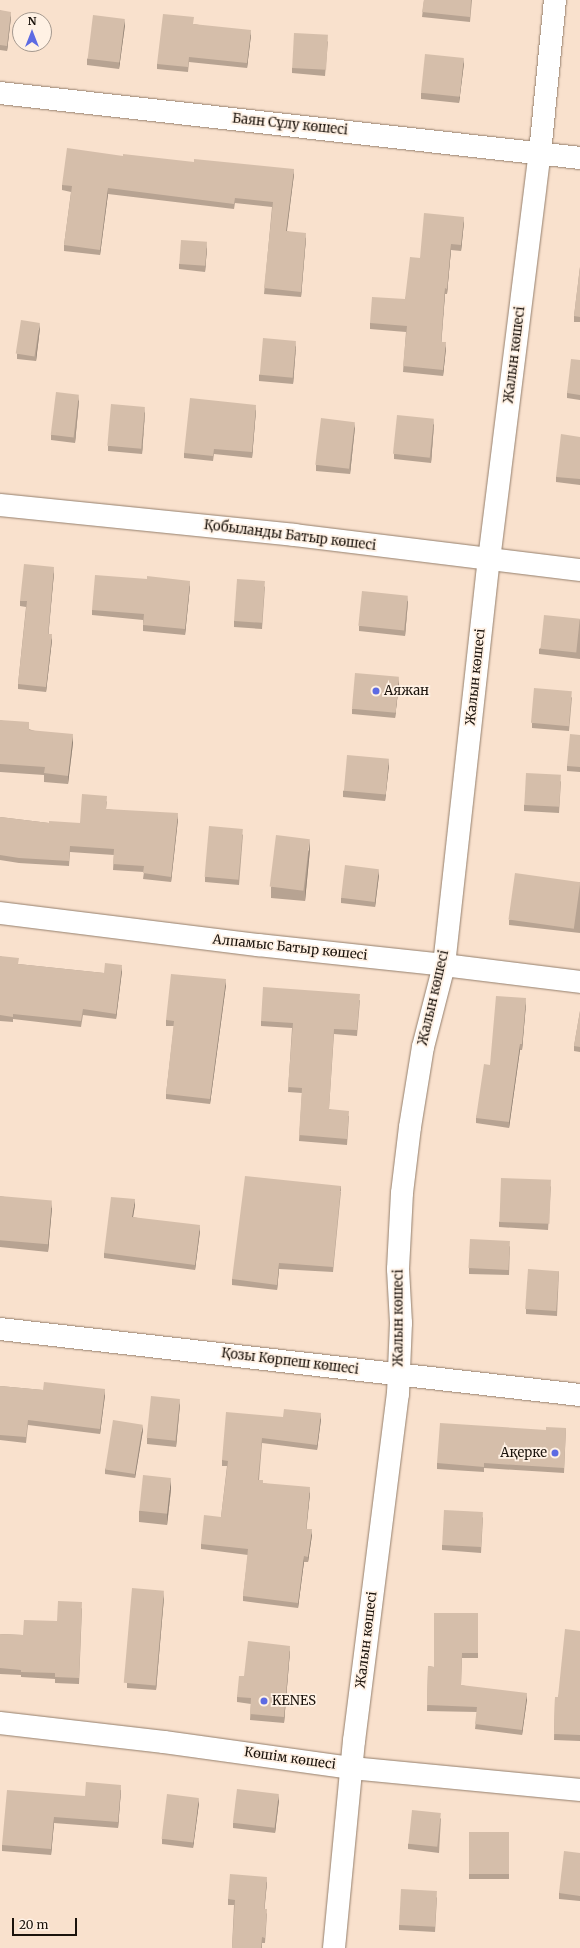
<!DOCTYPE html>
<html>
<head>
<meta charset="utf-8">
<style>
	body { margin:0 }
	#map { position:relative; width:580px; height:1948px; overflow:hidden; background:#f9e1cd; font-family:Merriweather,serif }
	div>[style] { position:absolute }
	.roads { filter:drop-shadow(0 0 1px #947f6c) drop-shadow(0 0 1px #947f6c) }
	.minor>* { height:22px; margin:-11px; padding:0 11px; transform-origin:11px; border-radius:11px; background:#fff }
	.wall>* { inset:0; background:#b7a392; transform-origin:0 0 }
	.shaded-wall>* { inset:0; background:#958577; transform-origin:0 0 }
	.building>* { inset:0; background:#d5beaa; transform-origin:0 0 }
	.dots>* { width:11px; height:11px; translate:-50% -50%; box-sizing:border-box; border:2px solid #fff1e4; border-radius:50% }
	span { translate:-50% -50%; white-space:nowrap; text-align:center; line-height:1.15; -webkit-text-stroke:3.5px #fff1e4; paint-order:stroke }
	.street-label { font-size:13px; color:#1b130c }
	.poi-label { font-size:13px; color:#1b130c }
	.left { translate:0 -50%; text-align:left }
	.right { translate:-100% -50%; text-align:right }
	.north { position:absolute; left:12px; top:12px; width:40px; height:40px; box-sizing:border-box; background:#fff1e4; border:1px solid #a4988e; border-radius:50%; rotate:0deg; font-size:11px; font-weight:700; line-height:16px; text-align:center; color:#1b130c }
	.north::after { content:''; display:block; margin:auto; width:14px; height:18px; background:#5d6be3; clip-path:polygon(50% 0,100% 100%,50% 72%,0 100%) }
	.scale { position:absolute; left:12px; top:1918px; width:65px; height:18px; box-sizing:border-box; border:2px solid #1b130c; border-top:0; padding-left:5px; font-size:12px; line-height:14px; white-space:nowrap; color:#1b130c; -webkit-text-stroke:3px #fff1e4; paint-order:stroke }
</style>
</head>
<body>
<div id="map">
	<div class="roads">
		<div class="minor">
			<i style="left:0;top:93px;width:584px;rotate:6.39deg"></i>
			<i style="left:0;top:505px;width:296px;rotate:5.8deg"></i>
			<i style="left:294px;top:535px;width:288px;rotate:7deg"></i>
			<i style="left:0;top:913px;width:260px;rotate:7.1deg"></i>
			<i style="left:258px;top:945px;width:187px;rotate:6.1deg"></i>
			<i style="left:444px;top:965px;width:137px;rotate:7.1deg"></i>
			<i style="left:0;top:1329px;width:584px;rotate:6.49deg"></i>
			<i style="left:0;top:1723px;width:165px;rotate:6.6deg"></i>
			<i style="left:164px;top:1742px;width:190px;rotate:7.9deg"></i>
			<i style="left:352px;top:1768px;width:229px;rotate:5.5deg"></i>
			<i style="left:334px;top:1948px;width:208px;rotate:-84.5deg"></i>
			<i style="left:354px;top:1741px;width:350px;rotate:-82.8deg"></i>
			<i style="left:398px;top:1394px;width:71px;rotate:-87.6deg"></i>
			<i style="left:401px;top:1323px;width:54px;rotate:-93.2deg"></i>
			<i style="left:398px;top:1269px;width:76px;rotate:-87deg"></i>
			<i style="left:402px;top:1193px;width:66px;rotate:-83.1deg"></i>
			<i style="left:410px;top:1127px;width:81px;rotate:-80.8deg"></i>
			<i style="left:423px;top:1047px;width:85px;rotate:-75.6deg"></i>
			<i style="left:444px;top:965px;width:407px;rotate:-83.7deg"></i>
			<i style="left:489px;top:560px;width:410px;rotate:-82.9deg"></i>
			<i style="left:540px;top:153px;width:154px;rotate:-84.4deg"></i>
		</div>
	</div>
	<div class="wall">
		<i style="clip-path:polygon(424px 0,472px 0,470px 22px,422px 17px)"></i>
		<i style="clip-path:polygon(0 10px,11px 17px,7px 51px,0 50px)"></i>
		<i style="clip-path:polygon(194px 24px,251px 35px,247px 68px,189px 62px,188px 72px,157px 69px,157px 64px)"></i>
		<i style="clip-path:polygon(125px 25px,119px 69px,87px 65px,87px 59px)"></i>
		<i style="clip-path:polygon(328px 41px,325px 76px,292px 73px,292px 68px)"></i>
		<i style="clip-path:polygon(464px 63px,459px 103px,421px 99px,421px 93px)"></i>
		<i style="clip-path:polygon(123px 156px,294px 174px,287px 231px,306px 238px,301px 297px,264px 294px,272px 207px,235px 203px,234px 209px,108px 194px,100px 255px,64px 251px,64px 245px,71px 192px,62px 190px,62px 185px)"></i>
		<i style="clip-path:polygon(464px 222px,461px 251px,451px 250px,447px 294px,445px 294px,441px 342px,446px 348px,443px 376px,403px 372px,406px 332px,370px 329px,370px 323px,405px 299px,420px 258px)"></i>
		<i style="clip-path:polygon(207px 248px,205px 272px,179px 269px,179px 264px)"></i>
		<i style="clip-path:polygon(580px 267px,580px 322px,574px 322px,574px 316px)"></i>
		<i style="clip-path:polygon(40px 328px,36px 361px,17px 359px,17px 354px)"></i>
		<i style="clip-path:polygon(296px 346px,293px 384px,259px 381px,259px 375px)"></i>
		<i style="clip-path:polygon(580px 360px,580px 400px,567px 398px,567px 393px)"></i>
		<i style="clip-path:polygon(79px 400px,75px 443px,51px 440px,51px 435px)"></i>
		<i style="clip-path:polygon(256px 410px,252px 458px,214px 454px,213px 461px,184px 458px,184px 453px)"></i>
		<i style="clip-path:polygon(145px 412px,142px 454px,108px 451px,108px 446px)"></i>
		<i style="clip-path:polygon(434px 424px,431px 463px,394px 459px,394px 454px)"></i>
		<i style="clip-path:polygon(355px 427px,350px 474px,316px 471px,316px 465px)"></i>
		<i style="clip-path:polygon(580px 437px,580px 485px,556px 482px,556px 477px)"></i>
		<i style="clip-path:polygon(54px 573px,48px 634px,52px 640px,46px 692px,18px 689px,18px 684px,26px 607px,20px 606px,20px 601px)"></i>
		<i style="clip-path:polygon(190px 586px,185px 635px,143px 631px,143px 620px,92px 615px,92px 610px)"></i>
		<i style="clip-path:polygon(265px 586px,262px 629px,234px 627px,234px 621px)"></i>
		<i style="clip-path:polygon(408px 601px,405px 636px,359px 631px,359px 626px)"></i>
		<i style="clip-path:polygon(580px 619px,580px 659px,539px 654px,539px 649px)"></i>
		<i style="clip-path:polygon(399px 683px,395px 718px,352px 714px,352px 709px)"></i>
		<i style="clip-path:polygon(572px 697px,569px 731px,532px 728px,532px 723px)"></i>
		<i style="clip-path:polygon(0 720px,73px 743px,68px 784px,44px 782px,44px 775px,0 772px)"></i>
		<i style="clip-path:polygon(580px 735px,580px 772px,567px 771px,567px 766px)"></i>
		<i style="clip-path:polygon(389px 765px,385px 801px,343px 797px,343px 791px)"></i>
		<i style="clip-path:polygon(561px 781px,559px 813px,524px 811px,524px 805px)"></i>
		<i style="clip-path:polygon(107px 801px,106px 809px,178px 819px,171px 882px,143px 879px,144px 872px,113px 870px,114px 855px,70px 852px,69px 866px,19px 863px,0 860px,0 817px,49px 823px,80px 823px)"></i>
		<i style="clip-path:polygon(243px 834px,239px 885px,205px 882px,205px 877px)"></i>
		<i style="clip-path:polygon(310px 849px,305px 901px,271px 898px,271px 887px)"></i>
		<i style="clip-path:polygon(379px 875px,375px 907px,341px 903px,341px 898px)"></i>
		<i style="clip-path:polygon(580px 882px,580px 933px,509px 925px,509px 920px)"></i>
		<i style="clip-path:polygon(0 956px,18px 964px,104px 973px,122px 971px,116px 1019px,83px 1015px,81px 1027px,13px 1019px,13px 1022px,0 1021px)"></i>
		<i style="clip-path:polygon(226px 985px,210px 1104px,166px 1099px,166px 1094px,174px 1026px,166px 1026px,166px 1020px)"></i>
		<i style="clip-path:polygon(360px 1000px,357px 1036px,334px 1034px,329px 1109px,349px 1116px,347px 1145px,299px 1141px,302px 1093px,288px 1092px,292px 1028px,261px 1026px,261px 1021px)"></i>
		<i style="clip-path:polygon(526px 1004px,522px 1050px,520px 1050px,509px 1128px,476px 1123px,476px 1118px,490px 1065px)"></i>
		<i style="clip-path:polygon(580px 1011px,580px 1052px,574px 1051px,574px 1046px)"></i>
		<i style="clip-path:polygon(551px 1186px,548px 1230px,499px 1227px,499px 1222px)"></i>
		<i style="clip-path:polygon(341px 1191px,333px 1272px,279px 1269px,277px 1290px,232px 1285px,232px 1279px)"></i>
		<i style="clip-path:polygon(0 1196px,52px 1208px,48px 1252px,0 1247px)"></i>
		<i style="clip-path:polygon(135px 1205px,133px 1217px,200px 1231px,195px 1270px,104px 1258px,104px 1253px)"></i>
		<i style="clip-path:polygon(510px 1246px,509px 1275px,469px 1274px,469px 1268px)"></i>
		<i style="clip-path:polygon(559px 1271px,557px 1316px,526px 1314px,526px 1309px)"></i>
		<i style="clip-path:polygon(0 1386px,43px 1390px,105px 1395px,100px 1434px,28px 1425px,26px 1443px,0 1440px)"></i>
		<i style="clip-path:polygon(180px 1404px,176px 1447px,147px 1444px,147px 1438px)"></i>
		<i style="clip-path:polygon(283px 1417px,321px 1419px,317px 1450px,262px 1443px,259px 1480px,263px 1483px,310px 1493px,306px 1529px,312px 1535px,308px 1562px,304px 1562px,298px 1608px,243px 1601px,243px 1596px,248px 1555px,201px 1549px,201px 1544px,221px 1517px,227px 1466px,222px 1466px,222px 1460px)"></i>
		<i style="clip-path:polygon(566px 1428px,564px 1473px,484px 1468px,484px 1472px,437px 1469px,437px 1463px)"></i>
		<i style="clip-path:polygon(143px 1430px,135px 1478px,105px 1474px,105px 1469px)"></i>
		<i style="clip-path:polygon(171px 1489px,167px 1525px,139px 1522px,139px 1511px)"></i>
		<i style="clip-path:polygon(483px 1517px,481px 1553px,442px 1550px,442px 1545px)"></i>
		<i style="clip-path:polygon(164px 1597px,156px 1690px,127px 1688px,127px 1683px)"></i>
		<i style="clip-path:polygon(82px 1608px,79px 1684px,55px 1683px,55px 1679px,21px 1677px,21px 1675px,0 1674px,0 1634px,23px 1635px,57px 1621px)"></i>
		<i style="clip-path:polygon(478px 1613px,478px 1658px,462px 1658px,461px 1685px,527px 1699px,522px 1735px,475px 1729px,477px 1712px,427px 1711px,428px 1666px,434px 1667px)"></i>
		<i style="clip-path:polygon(580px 1631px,580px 1741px,554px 1740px,555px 1697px,558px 1697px)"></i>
		<i style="clip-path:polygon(290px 1651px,284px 1723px,250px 1720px,251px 1704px,237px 1702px,237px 1697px,244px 1676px)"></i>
		<i style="clip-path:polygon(121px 1790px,118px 1828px,54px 1823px,51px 1855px,2px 1851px,2px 1845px,85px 1796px)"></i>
		<i style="clip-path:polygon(279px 1800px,275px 1833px,233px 1828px,233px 1823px)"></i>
		<i style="clip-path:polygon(199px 1803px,193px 1848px,162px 1844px,162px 1839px)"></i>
		<i style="clip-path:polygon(441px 1818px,439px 1853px,408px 1849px,408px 1844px)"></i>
		<i style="left:469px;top:1832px;width:40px;height:47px"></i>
		<i style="clip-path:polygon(580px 1853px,580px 1901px,559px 1899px,559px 1893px)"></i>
		<i style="clip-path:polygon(267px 1882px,264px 1909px,267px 1914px,265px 1943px,262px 1943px,262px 1948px,232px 1948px,234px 1905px,228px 1905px,228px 1899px)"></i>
		<i style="clip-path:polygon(437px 1897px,435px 1932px,399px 1930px,399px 1925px)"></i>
	</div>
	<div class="shaded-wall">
		<i style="clip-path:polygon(11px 12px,11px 17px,7px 51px,7px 46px)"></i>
		<i style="clip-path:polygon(125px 19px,125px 25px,119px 69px,119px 63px)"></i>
		<i style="clip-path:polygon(251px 30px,251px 35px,247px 68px,247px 63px)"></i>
		<i style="clip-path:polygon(464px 58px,464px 63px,459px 103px,459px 97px)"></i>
		<i style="clip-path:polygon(294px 169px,294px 174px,286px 236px,286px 231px)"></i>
		<i style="clip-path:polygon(108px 188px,108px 194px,100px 255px,100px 250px)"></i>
		<i style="clip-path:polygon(464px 217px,464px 222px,461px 251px,461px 245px)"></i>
		<i style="clip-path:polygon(306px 233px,306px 238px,301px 297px,301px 292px)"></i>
		<i style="clip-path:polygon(207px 242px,207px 248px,205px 272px,205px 266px)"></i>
		<i style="clip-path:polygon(451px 244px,451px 250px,447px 294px,447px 289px)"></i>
		<i style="clip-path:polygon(445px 288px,445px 294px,441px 347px,441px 342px)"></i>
		<i style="clip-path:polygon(40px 323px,40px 328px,36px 361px,36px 355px)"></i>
		<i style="clip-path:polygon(296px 341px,296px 346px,293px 384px,293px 378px)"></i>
		<i style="clip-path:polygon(446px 342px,446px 348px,443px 376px,443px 370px)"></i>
		<i style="clip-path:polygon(79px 395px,79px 400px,75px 443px,75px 438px)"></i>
		<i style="clip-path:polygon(256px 405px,256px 410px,252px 458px,252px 452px)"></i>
		<i style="clip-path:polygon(145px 407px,145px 412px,142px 454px,142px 448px)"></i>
		<i style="clip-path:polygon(434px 419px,434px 424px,431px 463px,431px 457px)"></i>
		<i style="clip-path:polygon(355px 422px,355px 427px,350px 474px,350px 469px)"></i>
		<i style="clip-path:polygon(54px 567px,54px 573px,48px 639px,48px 634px)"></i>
		<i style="clip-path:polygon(190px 581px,190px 586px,185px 635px,185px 629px)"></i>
		<i style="clip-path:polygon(408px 596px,408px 601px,405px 636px,405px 631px)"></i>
		<i style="clip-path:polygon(52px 634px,52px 640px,46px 692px,46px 687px)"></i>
		<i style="clip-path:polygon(399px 677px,399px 683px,395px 718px,395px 713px)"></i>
		<i style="clip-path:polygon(73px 734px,73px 743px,68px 784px,68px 776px)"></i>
		<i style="clip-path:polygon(389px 759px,389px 765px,385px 801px,385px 796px)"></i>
		<i style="clip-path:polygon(178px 813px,178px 819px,171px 882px,171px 877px)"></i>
		<i style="clip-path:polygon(310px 839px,310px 849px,305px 901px,305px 891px)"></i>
		<i style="clip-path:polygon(379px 869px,379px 875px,375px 907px,375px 902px)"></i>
		<i style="clip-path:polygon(122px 965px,122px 971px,116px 1019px,116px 1014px)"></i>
		<i style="clip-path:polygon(226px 979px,226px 985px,210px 1104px,210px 1099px)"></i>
		<i style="clip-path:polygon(526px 998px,526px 1004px,522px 1050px,522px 1044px)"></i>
		<i style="clip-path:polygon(520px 1044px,520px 1050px,509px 1128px,509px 1122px)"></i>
		<i style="left:341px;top:1186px;width:5px;height:81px;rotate:90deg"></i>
		<i style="clip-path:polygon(135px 1199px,135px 1205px,132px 1223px,132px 1217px)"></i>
		<i style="clip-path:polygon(52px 1201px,52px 1208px,48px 1252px,48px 1245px)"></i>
		<i style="clip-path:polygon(200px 1225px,200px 1231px,195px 1270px,195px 1265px)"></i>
		<i style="clip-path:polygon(279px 1263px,279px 1269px,277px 1290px,277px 1285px)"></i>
		<i style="clip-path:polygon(105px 1389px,105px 1395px,100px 1434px,100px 1429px)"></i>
		<i style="clip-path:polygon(180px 1399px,180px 1404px,176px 1447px,176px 1441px)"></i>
		<i style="clip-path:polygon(321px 1413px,321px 1419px,317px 1450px,317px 1445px)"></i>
		<i style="clip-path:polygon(143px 1425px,143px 1430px,135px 1478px,135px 1473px)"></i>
		<i style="clip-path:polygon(171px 1478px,171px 1489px,167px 1525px,167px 1514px)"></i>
		<i style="clip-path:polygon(310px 1487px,310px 1493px,306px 1534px,306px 1529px)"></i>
		<i style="clip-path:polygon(312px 1529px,312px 1535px,308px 1562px,308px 1557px)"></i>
		<i style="clip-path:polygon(304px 1556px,304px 1562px,298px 1608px,298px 1603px)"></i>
		<i style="clip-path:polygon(164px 1591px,164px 1597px,156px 1690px,156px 1685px)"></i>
		<i style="clip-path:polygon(290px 1646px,290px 1651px,284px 1723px,284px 1717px)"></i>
		<i style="clip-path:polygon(527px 1693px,527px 1699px,522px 1735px,522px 1730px)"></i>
		<i style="clip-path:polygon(121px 1785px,121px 1790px,118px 1828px,118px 1822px)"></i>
		<i style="clip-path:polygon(279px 1794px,279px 1800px,275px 1833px,275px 1828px)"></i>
		<i style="clip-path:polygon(199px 1798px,199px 1803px,193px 1848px,193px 1843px)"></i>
		<i style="clip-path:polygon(54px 1817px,54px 1823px,51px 1855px,51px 1849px)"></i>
		<i style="clip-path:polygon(267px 1877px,267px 1882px,264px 1914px,264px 1909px)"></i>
	</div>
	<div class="building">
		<i style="clip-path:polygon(424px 0,471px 0,470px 17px,422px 12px)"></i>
		<i style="clip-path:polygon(0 10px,11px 12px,7px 46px,0 45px)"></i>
		<i style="clip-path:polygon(163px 14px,194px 17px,193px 24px,251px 30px,247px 63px,189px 57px,188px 67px,157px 64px)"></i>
		<i style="left:93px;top:15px;width:32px;height:44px;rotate:7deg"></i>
		<i style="left:294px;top:33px;width:34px;height:35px;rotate:3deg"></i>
		<i style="left:425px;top:54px;width:39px;height:39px;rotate:6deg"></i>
		<i style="clip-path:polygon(67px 148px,123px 156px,123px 154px,194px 162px,194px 159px,294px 169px,286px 231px,306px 233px,301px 292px,264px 288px,273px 202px,235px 198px,234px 204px,108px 188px,100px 250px,64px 245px,72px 186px,62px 185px)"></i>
		<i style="clip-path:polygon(424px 213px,464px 217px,461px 245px,451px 244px,447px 289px,445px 288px,441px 342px,446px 342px,443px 370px,403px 366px,407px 326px,370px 323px,372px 297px,405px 299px,410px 257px,420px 258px)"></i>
		<i style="left:181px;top:240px;width:26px;height:24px;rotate:4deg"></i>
		<i style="clip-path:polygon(580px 267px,580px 317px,574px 316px)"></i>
		<i style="left:21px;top:320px;width:19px;height:34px;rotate:9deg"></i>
		<i style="left:263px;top:338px;width:33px;height:37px;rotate:5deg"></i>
		<i style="clip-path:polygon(571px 359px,580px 360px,580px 395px,567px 393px)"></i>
		<i style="left:56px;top:392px;width:23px;height:43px;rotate:7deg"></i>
		<i style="clip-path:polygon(190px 398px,256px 405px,252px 452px,214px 449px,213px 456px,184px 453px)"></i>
		<i style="left:111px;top:404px;width:34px;height:42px;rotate:5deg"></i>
		<i style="left:397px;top:415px;width:37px;height:39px;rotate:6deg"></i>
		<i style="left:321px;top:418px;width:34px;height:47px;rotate:7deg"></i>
		<i style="clip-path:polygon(561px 434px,580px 437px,580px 479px,556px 477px)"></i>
		<i style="clip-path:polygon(24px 564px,54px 567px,48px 634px,52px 634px,46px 687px,18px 684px,27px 601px,20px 601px)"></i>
		<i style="clip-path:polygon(95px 575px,147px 579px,147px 576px,190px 581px,185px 629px,143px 625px,144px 614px,92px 610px)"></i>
		<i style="left:237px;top:579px;width:28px;height:42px;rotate:4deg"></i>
		<i style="left:362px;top:591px;width:46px;height:35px;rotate:6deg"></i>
		<i style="left:544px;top:615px;width:36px;height:34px;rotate:6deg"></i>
		<i style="left:355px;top:673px;width:44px;height:36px;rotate:5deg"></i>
		<i style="left:534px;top:688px;width:38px;height:35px;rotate:5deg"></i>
		<i style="clip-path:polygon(0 720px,29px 722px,29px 730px,73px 734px,68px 776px,44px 773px,45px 767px,0 764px)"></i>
		<i style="clip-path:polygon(570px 734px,580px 735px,580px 767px,567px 766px)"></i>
		<i style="left:347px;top:755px;width:42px;height:36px;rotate:5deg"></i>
		<i style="left:526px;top:773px;width:35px;height:32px;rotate:3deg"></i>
		<i style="clip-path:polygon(82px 794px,107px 796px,106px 809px,178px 813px,171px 877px,143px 873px,144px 866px,113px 864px,114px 849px,70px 846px,69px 861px,19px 858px,0 855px,0 817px,49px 823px,49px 821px,80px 823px)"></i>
		<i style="left:209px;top:826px;width:34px;height:51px;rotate:5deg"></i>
		<i style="left:276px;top:835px;width:34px;height:52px;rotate:7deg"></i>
		<i style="left:345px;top:865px;width:34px;height:33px;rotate:7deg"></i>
		<i style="left:515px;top:873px;width:66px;height:47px;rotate:8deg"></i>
		<i style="clip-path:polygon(0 956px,19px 958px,18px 964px,104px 973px,105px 963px,122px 965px,116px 1014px,83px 1009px,81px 1021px,13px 1014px,13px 1017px,0 1015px)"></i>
		<i style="clip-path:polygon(171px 974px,226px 979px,210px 1099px,166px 1094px,174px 1021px,166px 1020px)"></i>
		<i style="clip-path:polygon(263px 987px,360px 994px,357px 1030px,334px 1029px,329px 1109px,349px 1111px,347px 1139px,299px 1135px,302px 1088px,288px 1087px,293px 1023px,261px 1021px)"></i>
		<i style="clip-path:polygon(496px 996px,526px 998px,522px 1044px,520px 1044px,509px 1122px,476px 1118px,484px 1064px,490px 1065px)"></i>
		<i style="clip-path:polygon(580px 1011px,580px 1047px,574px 1046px)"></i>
		<i style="clip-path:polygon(245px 1176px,341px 1186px,333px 1267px,279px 1263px,277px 1285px,232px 1279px)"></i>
		<i style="left:501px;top:1178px;width:50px;height:44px;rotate:2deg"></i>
		<i style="left:0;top:1196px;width:52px;height:44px;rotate:5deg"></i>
		<i style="clip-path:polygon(111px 1197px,135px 1199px,132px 1217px,200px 1225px,195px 1265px,104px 1253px)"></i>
		<i style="left:470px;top:1239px;width:40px;height:29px;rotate:3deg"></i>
		<i style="left:528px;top:1269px;width:31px;height:40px;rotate:4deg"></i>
		<i style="clip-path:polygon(44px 1382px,105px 1389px,100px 1429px,28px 1420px,26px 1437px,0 1435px,0 1386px,43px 1390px)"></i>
		<i style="left:151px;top:1396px;width:29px;height:42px;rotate:6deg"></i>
		<i style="clip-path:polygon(284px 1409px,321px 1413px,317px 1445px,262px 1438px,258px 1480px,263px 1480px,263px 1483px,310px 1487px,306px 1529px,312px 1529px,308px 1557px,304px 1556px,298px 1603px,243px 1596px,248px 1549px,201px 1544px,204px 1515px,221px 1517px,228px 1461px,222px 1460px,226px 1412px,283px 1417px)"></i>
		<i style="left:113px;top:1420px;width:30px;height:50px;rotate:9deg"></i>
		<i style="clip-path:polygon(440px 1423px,546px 1430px,546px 1427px,566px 1428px,564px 1468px,484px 1463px,484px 1467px,437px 1463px)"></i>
		<i style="left:143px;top:1475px;width:28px;height:36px;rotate:6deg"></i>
		<i style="left:444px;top:1510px;width:39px;height:35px;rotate:3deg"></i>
		<i style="left:132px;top:1588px;width:32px;height:95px;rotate:5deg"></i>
		<i style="clip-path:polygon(58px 1601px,82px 1602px,79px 1678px,55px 1677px,55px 1673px,21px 1672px,21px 1670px,0 1668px,0 1634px,23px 1635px,24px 1620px,57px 1621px)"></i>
		<i style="clip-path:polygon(434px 1613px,478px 1613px,478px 1653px,462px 1653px,461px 1685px,527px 1693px,522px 1730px,475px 1724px,477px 1707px,427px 1705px,428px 1666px,434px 1667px)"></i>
		<i style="clip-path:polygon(565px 1629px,580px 1631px,580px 1735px,554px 1734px,555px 1697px,558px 1697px)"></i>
		<i style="clip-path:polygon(248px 1641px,290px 1646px,284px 1717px,250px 1714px,251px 1698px,237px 1697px,239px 1676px,244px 1676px)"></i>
		<i style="clip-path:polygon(86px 1782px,121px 1785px,118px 1822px,54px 1817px,51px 1849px,2px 1845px,7px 1790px,85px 1796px)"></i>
		<i style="left:237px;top:1789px;width:42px;height:34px;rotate:7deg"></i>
		<i style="left:167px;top:1794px;width:32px;height:45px;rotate:7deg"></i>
		<i style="left:412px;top:1810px;width:29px;height:34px;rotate:6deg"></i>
		<i style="left:469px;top:1832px;width:40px;height:42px"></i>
		<i style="clip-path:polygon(564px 1851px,580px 1853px,580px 1896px,559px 1893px)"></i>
		<i style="clip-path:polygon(230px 1874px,267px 1877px,264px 1909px,267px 1909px,265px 1938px,262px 1937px,261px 1948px,232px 1948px,235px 1900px,228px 1899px)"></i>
		<i style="left:401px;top:1889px;width:36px;height:36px;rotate:3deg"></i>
	</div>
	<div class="dots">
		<i style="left:376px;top:691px;background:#5d6be3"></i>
		<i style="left:555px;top:1453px;background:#5d6be3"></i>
		<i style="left:264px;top:1701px;background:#5d6be3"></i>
	</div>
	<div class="street-label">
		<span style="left:290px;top:125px;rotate:6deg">Баян Сұлу көшесі</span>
		<span style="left:515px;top:355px;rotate:-83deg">Жалын көшесі</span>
		<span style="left:290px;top:536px;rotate:7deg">Қобыланды Батыр көшесі</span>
		<span style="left:476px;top:677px;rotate:-84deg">Жалын көшесі</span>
		<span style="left:290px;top:948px;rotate:6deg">Алпамыс Батыр көшесі</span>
		<span style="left:434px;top:998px;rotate:-77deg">Жалын көшесі</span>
		<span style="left:399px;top:1318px;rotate:-90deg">Жалын көшесі</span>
		<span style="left:290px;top:1362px;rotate:7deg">Қозы Көрпеш көшесі</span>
		<span style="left:367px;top:1640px;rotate:-83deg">Жалын көшесі</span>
		<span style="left:290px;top:1759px;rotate:8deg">Көшім көшесі</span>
	</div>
	<div class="poi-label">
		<span class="left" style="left:384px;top:691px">Аяжан</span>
		<span class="right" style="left:547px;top:1453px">Ақерке</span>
		<span class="left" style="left:272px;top:1701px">KENES</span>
	</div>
	<div class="north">N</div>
	<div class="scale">20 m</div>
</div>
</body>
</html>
